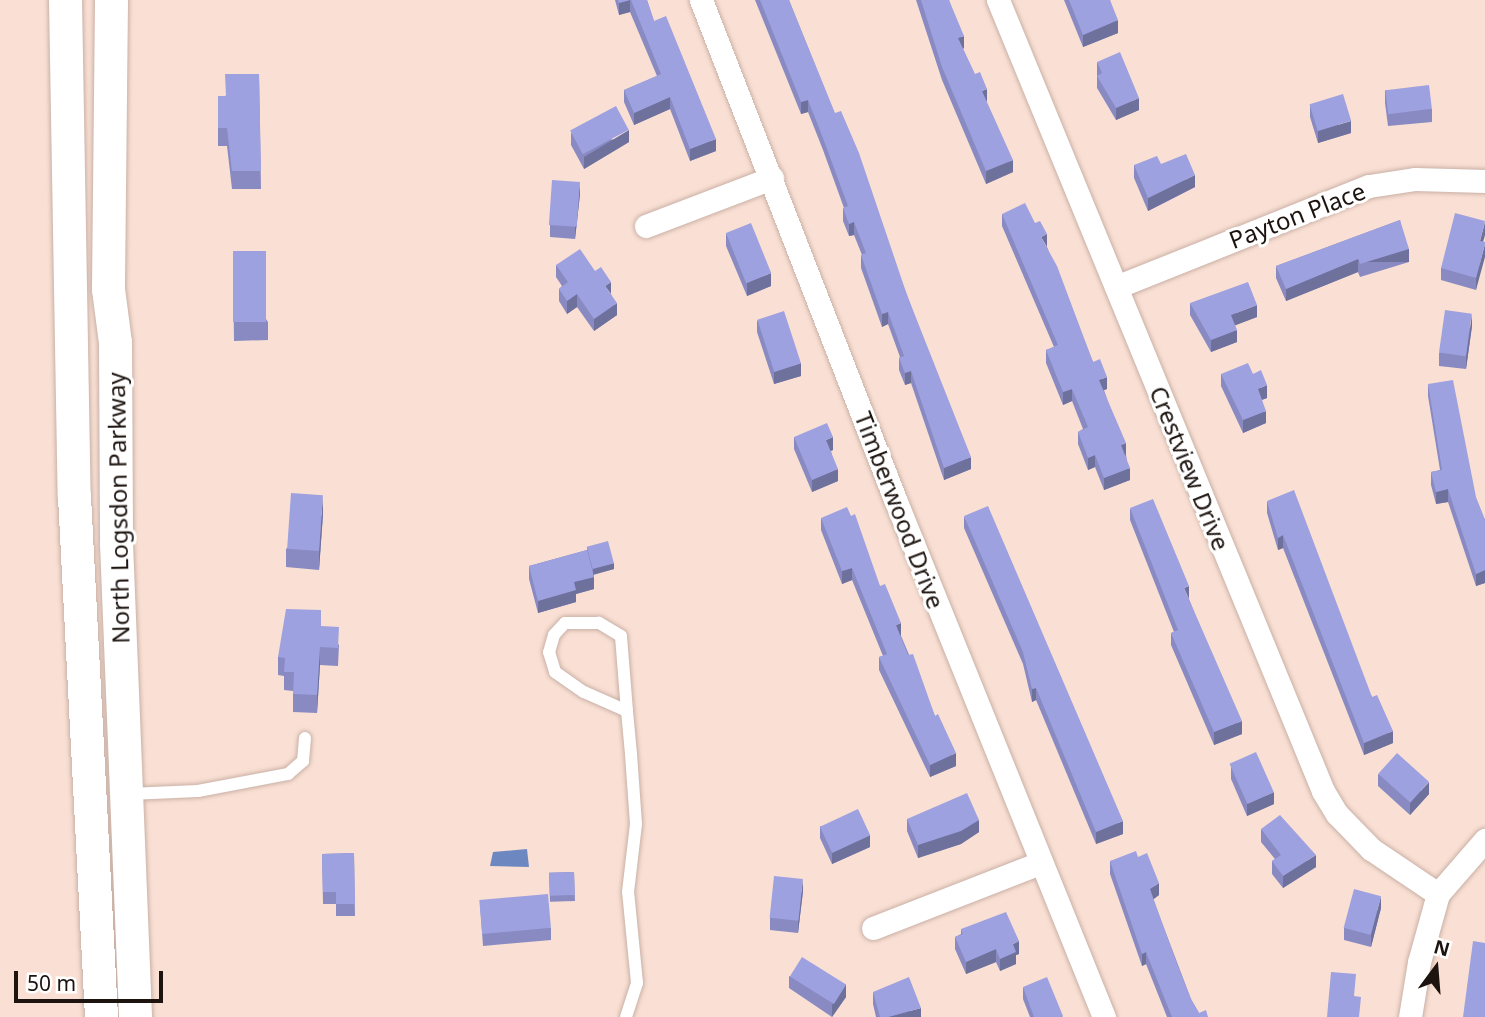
<!DOCTYPE html>
<html>
<head>
<meta charset="utf-8">
<style>
	body { margin:0 }
	#map { position:relative; width:1485px; height:1017px; overflow:hidden; background:#fae0d4; font-family:"Noto Sans",sans-serif }
	div>[style] { position:absolute }
	.water>* { inset:0; background:#6d88c0 }
	.roads { filter:drop-shadow(0 0 2px #c9b0a6) drop-shadow(0 0 2px #c9b0a6) }
	.service>* { height:12px; margin:-6px; padding:0 6px; transform-origin:6px; border-radius:6px; background:#fff }
	.minor>* { height:23px; margin:-11.5px; padding:0 11.5px; transform-origin:11.5px; border-radius:11.5px; background:#fff }
	.secondary>* { height:33px; margin:-16.5px; padding:0 16.5px; transform-origin:16.5px; border-radius:16.5px; background:#fff }
	.wall>* { inset:0; background:#888ac1; transform-origin:0 0 }
	.shaded-wall>* { inset:0; background:#6f719d; transform-origin:0 0 }
	.building>* { inset:0; background:#9ea1e0; transform-origin:0 0 }
	span { translate:-50% -50%; white-space:nowrap; text-align:center; line-height:1.15; -webkit-text-stroke:6px #fff; paint-order:stroke }
	.street-label { font-size:24px; color:#1d1410 }
	.north { position:absolute; left:1401px; top:933px; width:70px; height:70px; -webkit-text-stroke:5px #fff; paint-order:stroke; rotate:16deg; font-size:19px; font-weight:700; line-height:28px; text-align:center; color:#1d1410 }
	.north::after { content:''; display:block; margin:auto; width:24px; height:32px; background:#1d1410; clip-path:polygon(50% 0,100% 100%,50% 72%,0 100%) }
	.scale { position:absolute; left:14px; top:971px; width:149px; height:32px; box-sizing:border-box; border:4px solid #1d1410; border-top:0; padding-left:9px; font-size:21px; line-height:24px; white-space:nowrap; color:#1d1410; -webkit-text-stroke:5px #fff; paint-order:stroke }
</style>
</head>
<body>
<div id="map">
	<div class="water">
		<i style="clip-path:polygon(527px 849px,529px 867px,490px 866px,493px 852px)"></i>
	</div>
	<div class="roads">
		<div class="service">
			<i style="left:129px;top:794px;width:69px;rotate:-2.5deg"></i>
			<i style="left:198px;top:791px;width:92px;rotate:-10.7deg"></i>
			<i style="left:288px;top:774px;width:20px;rotate:-41deg"></i>
			<i style="left:303px;top:761px;width:23px;rotate:-85deg"></i>
			<i style="left:626px;top:1017px;width:36px;rotate:-72deg"></i>
			<i style="left:637px;top:983px;width:91px;rotate:-95.6deg"></i>
			<i style="left:628px;top:892px;width:68px;rotate:-83.3deg"></i>
			<i style="left:636px;top:824px;width:70px;rotate:-94.1deg"></i>
			<i style="left:631px;top:754px;width:43px;rotate:-95.3deg"></i>
			<i style="left:627px;top:711px;width:75px;rotate:-94.6deg"></i>
			<i style="left:621px;top:636px;width:26px;rotate:-149deg"></i>
			<i style="left:599px;top:623px;width:34px;rotate:180deg"></i>
			<i style="left:565px;top:623px;width:16px;rotate:133deg"></i>
			<i style="left:554px;top:635px;width:18px;rotate:106deg"></i>
			<i style="left:549px;top:652px;width:21px;rotate:73deg"></i>
			<i style="left:555px;top:672px;width:35px;rotate:35deg"></i>
			<i style="left:584px;top:692px;width:47px;rotate:23.8deg"></i>
		</div>
		<div class="minor">
			<i style="left:701px;top:0;width:535px;rotate:68.76deg"></i>
			<i style="left:895px;top:499px;width:559px;rotate:68.03deg"></i>
			<i style="left:998px;top:0;width:855px;rotate:67.66deg"></i>
			<i style="left:1323px;top:791px;width:27px;rotate:59deg"></i>
			<i style="left:1337px;top:814px;width:49px;rotate:45.8deg"></i>
			<i style="left:1371px;top:849px;width:81px;rotate:33.9deg"></i>
			<i style="left:646px;top:226px;width:135px;rotate:-20.9deg"></i>
			<i style="left:1116px;top:287px;width:272px;rotate:-21.8deg"></i>
			<i style="left:1369px;top:186px;width:47px;rotate:-8.7deg"></i>
			<i style="left:1415px;top:179px;width:70px;rotate:1.6deg"></i>
			<i style="left:873px;top:928px;width:179px;rotate:-21.3deg"></i>
			<i style="left:1410px;top:1017px;width:56px;rotate:-80.7deg"></i>
			<i style="left:1419px;top:962px;width:71px;rotate:-74.4deg"></i>
			<i style="left:1438px;top:894px;width:72px;rotate:-49deg"></i>
		</div>
		<div class="secondary">
			<i style="left:65px;top:0;width:496px;rotate:89deg"></i>
			<i style="left:74px;top:496px;width:522px;rotate:87.03deg"></i>
			<i style="left:111px;top:0;width:289px;rotate:90.6deg"></i>
			<i style="left:108px;top:289px;width:53px;rotate:82.5deg"></i>
			<i style="left:115px;top:342px;width:201px;rotate:89.7deg"></i>
			<i style="left:116px;top:543px;width:474px;rotate:87.7deg"></i>
		</div>
	</div>
	<div class="wall">
		<i style="clip-path:polygon(615px 0,647px 0,654px 21px,716px 151px,690px 161px,670px 109px,634px 125px,624px 102px,624px 90px,657px 76px,630px 12px,619px 15px)"></i>
		<i style="clip-path:polygon(755px 0,789px 0,907px 295px,971px 469px,944px 480px,911px 383px,905px 385px,899px 370px,899px 358px,900px 357px,888px 324px,882px 327px,861px 268px,861px 255px,862px 255px,854px 235px,849px 236px,843px 221px,843px 208px,844px 208px,823px 150px,808px 112px,801px 114px)"></i>
		<i style="clip-path:polygon(916px 0,949px 0,964px 48px,963px 49px,987px 101px,986px 101px,1013px 172px,986px 184px,942px 80px)"></i>
		<i style="clip-path:polygon(1064px 0,1110px 0,1118px 33px,1083px 47px)"></i>
		<i style="clip-path:polygon(1097px 62px,1139px 110px,1116px 120px,1097px 88px)"></i>
		<i style="clip-path:polygon(259px 74px,261px 189px,232px 189px,227px 146px,218px 146px,218px 96px,225px 96px)"></i>
		<i style="clip-path:polygon(1385px 90px,1432px 109px,1432px 122px,1388px 126px,1385px 103px)"></i>
		<i style="clip-path:polygon(1310px 105px,1351px 133px,1318px 143px,1310px 117px)"></i>
		<i style="clip-path:polygon(571px 133px,629px 142px,584px 169px,571px 145px)"></i>
		<i style="clip-path:polygon(1161px 164px,1195px 187px,1148px 211px,1134px 178px,1134px 165px)"></i>
		<i style="clip-path:polygon(580px 194px,575px 239px,550px 237px,550px 225px)"></i>
		<i style="clip-path:polygon(1002px 214px,1047px 247px,1093px 362px,1107px 389px,1104px 390px,1126px 455px,1130px 480px,1104px 490px,1095px 467px,1088px 470px,1078px 444px,1078px 432px,1083px 429px,1072px 401px,1063px 405px,1046px 363px,1046px 350px,1054px 347px,1002px 226px)"></i>
		<i style="clip-path:polygon(1400px 220px,1409px 262px,1360px 277px,1358px 272px,1286px 301px,1276px 278px,1276px 266px)"></i>
		<i style="clip-path:polygon(726px 233px,771px 286px,747px 296px,726px 246px)"></i>
		<i style="clip-path:polygon(1483px 242px,1476px 290px,1441px 280px,1441px 268px)"></i>
		<i style="clip-path:polygon(556px 265px,611px 294px,617px 315px,594px 331px,577px 307px,567px 314px,559px 301px,559px 289px,562px 286px,556px 277px)"></i>
		<i style="clip-path:polygon(233px 270px,268px 322px,268px 340px,234px 341px)"></i>
		<i style="clip-path:polygon(1190px 303px,1257px 317px,1235px 325px,1237px 342px,1211px 352px,1190px 315px)"></i>
		<i style="clip-path:polygon(757px 320px,801px 376px,774px 384px,757px 332px)"></i>
		<i style="clip-path:polygon(1472px 326px,1466px 369px,1439px 366px,1439px 353px)"></i>
		<i style="clip-path:polygon(1221px 374px,1253px 374px,1267px 398px,1262px 400px,1266px 423px,1243px 433px,1221px 386px)"></i>
		<i style="clip-path:polygon(1428px 384px,1485px 520px,1485px 583px,1476px 586px,1448px 502px,1436px 504px,1431px 485px,1431px 472px,1440px 470px,1428px 396px)"></i>
		<i style="clip-path:polygon(794px 437px,833px 450px,831px 451px,838px 481px,812px 492px,794px 449px)"></i>
		<i style="clip-path:polygon(1267px 501px,1372px 697px,1393px 743px,1364px 755px,1283px 548px,1278px 550px,1267px 513px)"></i>
		<i style="clip-path:polygon(1130px 508px,1189px 599px,1242px 734px,1214px 745px,1171px 645px,1171px 633px,1174px 632px,1130px 520px)"></i>
		<i style="clip-path:polygon(323px 514px,319px 570px,286px 567px,286px 549px)"></i>
		<i style="clip-path:polygon(964px 516px,1123px 834px,1096px 844px,1036px 700px,1032px 702px,1023px 664px,964px 528px)"></i>
		<i style="clip-path:polygon(821px 518px,880px 586px,956px 766px,930px 777px,879px 670px,879px 657px,883px 656px,852px 580px,842px 584px,821px 530px)"></i>
		<i style="clip-path:polygon(587px 547px,614px 569px,594px 574px,594px 589px,576px 594px,576px 602px,538px 613px,529px 579px,529px 566px,587px 550px)"></i>
		<i style="clip-path:polygon(321px 626px,339px 645px,338px 666px,320px 665px,317px 713px,293px 712px,293px 691px,284px 690px,284px 676px,278px 675px,278px 657px)"></i>
		<i style="clip-path:polygon(1231px 767px,1274px 804px,1247px 816px,1231px 779px)"></i>
		<i style="clip-path:polygon(1378px 774px,1429px 794px,1410px 815px,1378px 786px)"></i>
		<i style="clip-path:polygon(907px 819px,979px 832px,961px 844px,918px 858px,907px 831px)"></i>
		<i style="clip-path:polygon(820px 826px,870px 847px,832px 864px,820px 838px)"></i>
		<i style="clip-path:polygon(1261px 829px,1316px 867px,1283px 888px,1272px 874px,1272px 861px,1275px 859px,1261px 842px)"></i>
		<i style="clip-path:polygon(354px 853px,355px 916px,336px 916px,336px 904px,323px 904px,322px 854px)"></i>
		<i style="clip-path:polygon(1138px 857px,1159px 895px,1153px 899px,1191px 999px,1199px 1013px,1208px 1017px,1167px 1017px,1146px 964px,1142px 966px,1110px 874px,1110px 861px)"></i>
		<i style="left:574px;top:872px;width:29px;height:25px;rotate:88deg"></i>
		<i style="clip-path:polygon(803px 891px,798px 933px,770px 930px,770px 918px)"></i>
		<i style="clip-path:polygon(480px 904px,551px 928px,551px 940px,483px 946px)"></i>
		<i style="clip-path:polygon(1381px 908px,1371px 947px,1344px 940px,1344px 928px)"></i>
		<i style="clip-path:polygon(961px 929px,1019px 954px,1016px 955px,1016px 964px,1000px 971px,996px 962px,966px 974px,955px 949px,955px 937px,961px 934px)"></i>
		<i style="clip-path:polygon(789px 976px,846px 997px,832px 1017px,789px 988px)"></i>
		<i style="clip-path:polygon(1023px 987px,1063px 1017px,1030px 1017px,1023px 999px)"></i>
		<i style="clip-path:polygon(873px 992px,921px 1017px,876px 1017px,873px 1004px)"></i>
	</div>
	<div class="shaded-wall">
		<i style="clip-path:polygon(630px 0,630px 12px,619px 15px,619px 3px)"></i>
		<i style="clip-path:polygon(1118px 20px,1118px 33px,1083px 47px,1083px 35px)"></i>
		<i style="clip-path:polygon(964px 36px,964px 48px,958px 51px,958px 38px)"></i>
		<i style="clip-path:polygon(987px 89px,987px 101px,982px 104px,982px 91px)"></i>
		<i style="clip-path:polygon(670px 97px,670px 109px,634px 125px,634px 113px)"></i>
		<i style="clip-path:polygon(1139px 98px,1139px 110px,1116px 120px,1116px 108px)"></i>
		<i style="clip-path:polygon(808px 100px,808px 112px,801px 114px,801px 102px)"></i>
		<i style="clip-path:polygon(1351px 121px,1351px 133px,1318px 143px,1318px 131px)"></i>
		<i style="clip-path:polygon(629px 130px,629px 142px,584px 169px,584px 157px)"></i>
		<i style="clip-path:polygon(716px 139px,716px 151px,690px 161px,690px 149px)"></i>
		<i style="clip-path:polygon(1013px 160px,1013px 172px,986px 184px,986px 171px)"></i>
		<i style="clip-path:polygon(1195px 175px,1195px 187px,1148px 211px,1148px 198px)"></i>
		<i style="clip-path:polygon(580px 182px,580px 194px,575px 239px,575px 227px)"></i>
		<i style="clip-path:polygon(854px 222px,854px 235px,849px 236px,849px 224px)"></i>
		<i style="clip-path:polygon(1485px 222px,1485px 235px,1480px 253px,1480px 241px)"></i>
		<i style="clip-path:polygon(1047px 234px,1047px 247px,1041px 237px)"></i>
		<i style="clip-path:polygon(1485px 244px,1485px 257px,1476px 290px,1476px 278px)"></i>
		<i style="left:1409px;top:249px;width:13px;height:51px;rotate:90deg"></i>
		<i style="clip-path:polygon(1358px 259px,1358px 272px,1286px 301px,1286px 289px)"></i>
		<i style="clip-path:polygon(771px 273px,771px 286px,747px 296px,747px 283px)"></i>
		<i style="clip-path:polygon(611px 282px,611px 294px,605px 286px)"></i>
		<i style="clip-path:polygon(577px 294px,577px 307px,567px 314px,567px 301px)"></i>
		<i style="clip-path:polygon(617px 303px,617px 315px,594px 331px,594px 319px)"></i>
		<i style="clip-path:polygon(1257px 305px,1257px 317px,1231px 327px,1231px 315px)"></i>
		<i style="clip-path:polygon(888px 312px,888px 324px,882px 327px,882px 314px)"></i>
		<i style="clip-path:polygon(1472px 314px,1472px 326px,1466px 369px,1466px 357px)"></i>
		<i style="clip-path:polygon(1237px 330px,1237px 342px,1211px 352px,1211px 340px)"></i>
		<i style="clip-path:polygon(801px 363px,801px 376px,774px 384px,774px 372px)"></i>
		<i style="clip-path:polygon(911px 371px,911px 383px,905px 385px,905px 373px)"></i>
		<i style="clip-path:polygon(1107px 377px,1107px 389px,1099px 392px,1099px 380px)"></i>
		<i style="clip-path:polygon(1267px 385px,1267px 398px,1258px 401px,1258px 389px)"></i>
		<i style="clip-path:polygon(1072px 389px,1072px 401px,1063px 405px,1063px 392px)"></i>
		<i style="clip-path:polygon(1266px 411px,1266px 423px,1243px 433px,1243px 420px)"></i>
		<i style="clip-path:polygon(833px 437px,833px 450px,826px 452px,826px 440px)"></i>
		<i style="clip-path:polygon(1126px 443px,1126px 455px,1121px 457px,1121px 445px)"></i>
		<i style="clip-path:polygon(1095px 455px,1095px 467px,1088px 470px,1088px 458px)"></i>
		<i style="clip-path:polygon(971px 457px,971px 469px,944px 480px,944px 468px)"></i>
		<i style="clip-path:polygon(1130px 468px,1130px 480px,1104px 490px,1104px 478px)"></i>
		<i style="clip-path:polygon(838px 469px,838px 481px,812px 492px,812px 480px)"></i>
		<i style="clip-path:polygon(1448px 489px,1448px 502px,1436px 504px,1436px 492px)"></i>
		<i style="clip-path:polygon(323px 495px,323px 514px,319px 570px,319px 552px)"></i>
		<i style="clip-path:polygon(1283px 535px,1283px 548px,1278px 550px,1278px 538px)"></i>
		<i style="clip-path:polygon(614px 563px,614px 569px,593px 575px,593px 568px)"></i>
		<i style="clip-path:polygon(852px 568px,852px 580px,842px 584px,842px 571px)"></i>
		<i style="clip-path:polygon(1485px 570px,1485px 583px,1476px 586px,1476px 574px)"></i>
		<i style="clip-path:polygon(594px 577px,594px 589px,576px 594px,576px 602px,538px 613px,538px 601px,574px 582px)"></i>
		<i style="clip-path:polygon(1189px 586px,1189px 599px,1184px 588px)"></i>
		<i style="clip-path:polygon(901px 623px,901px 635px,896px 638px,896px 625px)"></i>
		<i style="clip-path:polygon(320px 647px,320px 665px,317px 713px,317px 695px)"></i>
		<i style="clip-path:polygon(1036px 688px,1036px 700px,1032px 702px,1032px 689px)"></i>
		<i style="clip-path:polygon(1242px 721px,1242px 734px,1214px 745px,1214px 732px)"></i>
		<i style="clip-path:polygon(1393px 731px,1393px 743px,1364px 755px,1364px 743px)"></i>
		<i style="clip-path:polygon(956px 753px,956px 766px,930px 777px,930px 765px)"></i>
		<i style="clip-path:polygon(1429px 782px,1429px 794px,1410px 815px,1410px 803px)"></i>
		<i style="clip-path:polygon(1274px 792px,1274px 804px,1247px 816px,1247px 804px)"></i>
		<i style="clip-path:polygon(979px 820px,979px 832px,961px 844px,918px 858px,918px 845px)"></i>
		<i style="clip-path:polygon(1123px 821px,1123px 834px,1096px 844px,1096px 832px)"></i>
		<i style="clip-path:polygon(870px 835px,870px 847px,832px 864px,832px 852px)"></i>
		<i style="clip-path:polygon(1316px 855px,1316px 867px,1283px 888px,1283px 876px)"></i>
		<i style="clip-path:polygon(803px 879px,803px 891px,798px 933px,798px 921px)"></i>
		<i style="clip-path:polygon(1159px 883px,1159px 895px,1150px 902px,1150px 889px)"></i>
		<i style="clip-path:polygon(1381px 896px,1381px 908px,1371px 947px,1371px 935px)"></i>
		<i style="clip-path:polygon(1019px 941px,1019px 954px,1016px 955px,1016px 964px,1000px 971px,1000px 959px,1013px 944px)"></i>
		<i style="clip-path:polygon(996px 949px,996px 962px,966px 974px,966px 962px)"></i>
		<i style="clip-path:polygon(1146px 952px,1146px 964px,1142px 966px,1142px 954px)"></i>
		<i style="clip-path:polygon(846px 984px,846px 997px,832px 1017px,832px 1005px)"></i>
		<i style="clip-path:polygon(921px 1008px,921px 1017px,888px 1017px)"></i>
	</div>
	<div class="building">
		<i style="clip-path:polygon(618px 0,630px 0,619px 3px)"></i>
		<i style="clip-path:polygon(631px 0,647px 0,654px 21px,666px 16px,716px 139px,690px 149px,670px 97px,634px 113px,624px 90px,661px 74px)"></i>
		<i style="clip-path:polygon(760px 0,789px 0,835px 113px,841px 111px,859px 153px,907px 295px,971px 457px,944px 468px,911px 371px,905px 373px,899px 358px,904px 356px,888px 312px,882px 314px,861px 255px,866px 253px,854px 222px,849px 224px,843px 208px,848px 206px,823px 138px,808px 100px,801px 102px)"></i>
		<i style="clip-path:polygon(921px 0,949px 0,964px 36px,958px 38px,975px 74px,980px 72px,987px 89px,982px 91px,1013px 160px,986px 171px,942px 67px)"></i>
		<i style="clip-path:polygon(1069px 0,1110px 0,1118px 20px,1083px 35px)"></i>
		<i style="clip-path:polygon(1120px 52px,1139px 98px,1116px 108px,1097px 76px,1102px 73px,1097px 62px)"></i>
		<i style="clip-path:polygon(225px 74px,259px 74px,261px 171px,232px 171px,227px 128px,218px 128px,218px 96px,226px 96px)"></i>
		<i style="left:1429px;top:85px;width:24px;height:44px;rotate:83deg"></i>
		<i style="left:1343px;top:94px;width:28px;height:35px;rotate:73deg"></i>
		<i style="left:616px;top:106px;width:27px;height:52px;rotate:62deg"></i>
		<i style="clip-path:polygon(1186px 154px,1195px 175px,1148px 198px,1134px 165px,1157px 156px,1161px 164px)"></i>
		<i style="left:552px;top:180px;width:28px;height:45px;rotate:4deg"></i>
		<i style="clip-path:polygon(1025px 203px,1035px 223px,1040px 221px,1047px 234px,1041px 237px,1057px 266px,1093px 362px,1100px 359px,1107px 377px,1099px 380px,1126px 443px,1121px 445px,1130px 468px,1104px 478px,1095px 455px,1088px 458px,1078px 432px,1088px 427px,1072px 389px,1063px 392px,1046px 350px,1058px 345px,1002px 214px)"></i>
		<i style="clip-path:polygon(1455px 213px,1485px 221px,1480px 241px,1485px 242px,1485px 244px,1476px 278px,1441px 268px)"></i>
		<i style="clip-path:polygon(1400px 220px,1409px 249px,1360px 264px,1358px 259px,1286px 289px,1276px 266px)"></i>
		<i style="left:751px;top:223px;width:54px;height:27px;rotate:68deg"></i>
		<i style="clip-path:polygon(580px 249px,595px 271px,601px 267px,611px 282px,605px 286px,617px 303px,594px 319px,577px 294px,567px 301px,559px 289px,568px 282px,556px 265px)"></i>
		<i style="left:233px;top:251px;width:33px;height:71px"></i>
		<i style="clip-path:polygon(1248px 282px,1257px 305px,1231px 315px,1237px 330px,1211px 340px,1190px 303px)"></i>
		<i style="left:1445px;top:310px;width:27px;height:43px;rotate:8deg"></i>
		<i style="left:784px;top:311px;width:55px;height:28px;rotate:72deg"></i>
		<i style="clip-path:polygon(1248px 363px,1253px 374px,1261px 370px,1267px 385px,1258px 389px,1266px 411px,1243px 420px,1221px 374px)"></i>
		<i style="clip-path:polygon(1453px 380px,1476px 497px,1485px 520px,1485px 570px,1476px 574px,1448px 489px,1436px 492px,1431px 472px,1442px 470px,1428px 384px)"></i>
		<i style="clip-path:polygon(827px 423px,833px 437px,826px 440px,838px 469px,812px 480px,794px 437px)"></i>
		<i style="clip-path:polygon(1294px 490px,1372px 697px,1377px 695px,1393px 731px,1364px 743px,1283px 535px,1278px 538px,1267px 501px)"></i>
		<i style="left:291px;top:493px;width:32px;height:56px;rotate:4deg"></i>
		<i style="clip-path:polygon(1153px 499px,1189px 586px,1184px 588px,1242px 721px,1214px 732px,1171px 633px,1178px 630px,1130px 508px)"></i>
		<i style="clip-path:polygon(988px 506px,1123px 821px,1096px 832px,1036px 688px,1032px 689px,1023px 652px,964px 516px)"></i>
		<i style="clip-path:polygon(847px 507px,851px 516px,855px 514px,880px 586px,885px 584px,901px 623px,896px 625px,908px 655px,913px 654px,935px 716px,938px 714px,956px 753px,930px 765px,879px 657px,887px 654px,852px 568px,842px 571px,821px 518px)"></i>
		<i style="left:608px;top:541px;width:23px;height:22px;rotate:75deg"></i>
		<i style="clip-path:polygon(587px 550px,594px 577px,574px 582px,576px 590px,538px 601px,529px 566px)"></i>
		<i style="clip-path:polygon(286px 609px,321px 610px,321px 626px,339px 627px,338px 648px,320px 647px,317px 695px,293px 694px,294px 672px,284px 672px,285px 658px,278px 657px)"></i>
		<i style="left:1256px;top:752px;width:44px;height:29px;rotate:66deg"></i>
		<i style="left:1397px;top:753px;width:43px;height:28px;rotate:42deg"></i>
		<i style="clip-path:polygon(967px 793px,979px 820px,961px 831px,918px 845px,907px 819px)"></i>
		<i style="left:858px;top:809px;width:29px;height:42px;rotate:65deg"></i>
		<i style="clip-path:polygon(1280px 815px,1316px 855px,1283px 876px,1272px 861px,1281px 855px,1261px 829px)"></i>
		<i style="clip-path:polygon(1136px 851px,1138px 857px,1147px 853px,1159px 883px,1150px 889px,1177px 964px,1191px 999px,1199px 1013px,1206px 1010px,1208px 1017px,1172px 1017px,1146px 952px,1142px 954px,1110px 861px)"></i>
		<i style="clip-path:polygon(354px 853px,355px 904px,336px 904px,336px 892px,323px 892px,322px 854px)"></i>
		<i style="left:574px;top:872px;width:23px;height:25px;rotate:88deg"></i>
		<i style="left:774px;top:876px;width:29px;height:42px;rotate:6deg"></i>
		<i style="left:1354px;top:889px;width:28px;height:40px;rotate:15deg"></i>
		<i style="left:548px;top:894px;width:34px;height:69px;rotate:85deg"></i>
		<i style="clip-path:polygon(1006px 912px,1019px 941px,1013px 944px,1016px 952px,1000px 959px,996px 949px,966px 962px,955px 937px,963px 934px,961px 929px)"></i>
		<i style="clip-path:polygon(1473px 941px,1485px 943px,1485px 1017px,1463px 1017px)"></i>
		<i style="left:802px;top:957px;width:52px;height:23px;rotate:32deg"></i>
		<i style="clip-path:polygon(1331px 972px,1356px 974px,1354px 996px,1361px 997px,1359px 1017px,1327px 1017px)"></i>
		<i style="clip-path:polygon(909px 977px,921px 1008px,888px 1017px,880px 1017px,873px 992px)"></i>
		<i style="clip-path:polygon(1047px 977px,1063px 1016px,1060px 1017px,1034px 1017px,1023px 987px)"></i>
	</div>
	<div class="street-label">
		<span style="left:1297px;top:215px;rotate:-21deg">Payton Place</span>
		<span style="left:1190px;top:468px;rotate:68deg">Crestview Drive</span>
		<span style="left:118px;top:508px;rotate:-91deg">North Logsdon Parkway</span>
		<span style="left:900px;top:510px;rotate:69deg">Timberwood Drive</span>
	</div>
	<div class="north">N</div>
	<div class="scale">50 m</div>
</div>
</body>
</html>
